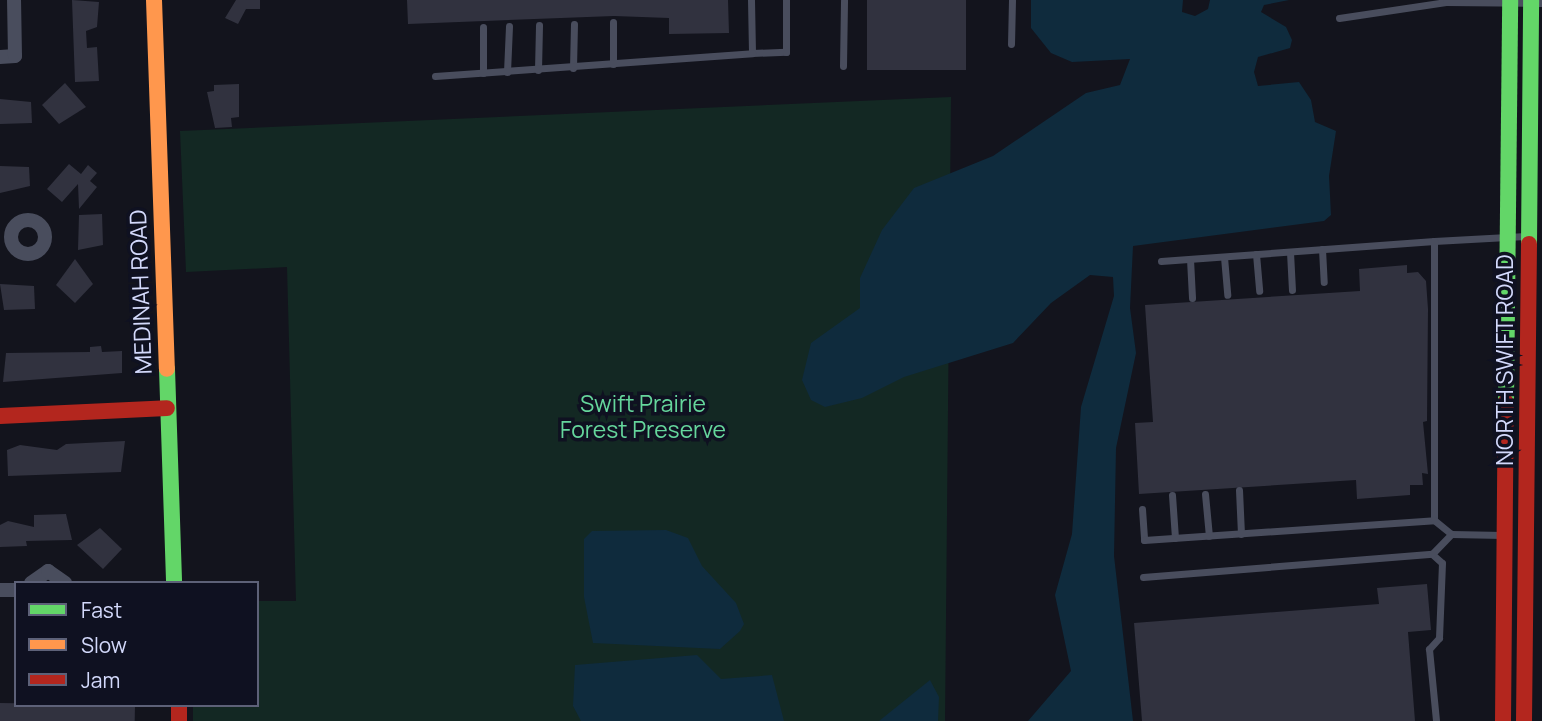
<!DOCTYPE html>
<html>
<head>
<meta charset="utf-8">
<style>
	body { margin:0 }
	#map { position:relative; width:1542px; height:721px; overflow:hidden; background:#13141d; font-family:Manrope,sans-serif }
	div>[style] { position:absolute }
	.green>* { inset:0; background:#132823 }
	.water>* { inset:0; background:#0f2b3d }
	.building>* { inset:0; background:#31323f; transform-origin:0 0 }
	.lane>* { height:7px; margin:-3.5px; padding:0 3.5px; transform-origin:3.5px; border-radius:3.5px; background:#494d5d }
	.street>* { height:14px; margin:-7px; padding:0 7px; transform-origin:7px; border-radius:7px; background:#494d5d }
	.street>.ring { margin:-7px; padding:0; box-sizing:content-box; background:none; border:14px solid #494d5d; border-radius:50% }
	.fast>* { height:16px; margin:-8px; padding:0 8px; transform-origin:8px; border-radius:8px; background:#63d668 }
	.slow>* { height:16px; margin:-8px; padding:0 8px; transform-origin:8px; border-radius:8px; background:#ff974d }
	.jam>* { height:16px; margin:-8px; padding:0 8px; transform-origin:8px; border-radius:8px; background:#b3261e }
	span { translate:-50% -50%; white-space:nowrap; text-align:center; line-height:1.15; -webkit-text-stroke:7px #0f1121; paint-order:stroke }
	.street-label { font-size:23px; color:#d3d9fb }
	.park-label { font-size:23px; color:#65d69c }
	.legend { position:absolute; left:14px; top:581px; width:245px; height:126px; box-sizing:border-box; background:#0f1121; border:2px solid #5d6178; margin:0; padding:9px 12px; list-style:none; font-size:21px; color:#d3d9fb }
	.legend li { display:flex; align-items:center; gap:14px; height:35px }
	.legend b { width:35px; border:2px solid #5d6178 }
</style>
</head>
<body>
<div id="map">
	<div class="green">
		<i style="clip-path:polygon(951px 97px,945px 721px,193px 721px,193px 705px,257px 705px,257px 601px,296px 601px,287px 267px,186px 272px,180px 131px)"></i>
	</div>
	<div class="water">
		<i style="clip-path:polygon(1031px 0,1183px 0,1182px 12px,1195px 16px,1208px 9px,1210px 0,1289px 0,1264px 5px,1261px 12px,1286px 27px,1292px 40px,1290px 48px,1258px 57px,1254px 72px,1258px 86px,1299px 82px,1311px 100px,1315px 122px,1336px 131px,1329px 176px,1331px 215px,1324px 221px,1133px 246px,1130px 308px,1136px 353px,1116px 448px,1114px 556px,1133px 721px,1028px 721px,1071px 671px,1055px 595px,1072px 534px,1081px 407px,1114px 296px,1113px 277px,1090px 275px,1051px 303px,1013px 343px,904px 377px,862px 398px,825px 407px,811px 400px,802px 380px,811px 343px,860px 308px,860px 278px,882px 230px,914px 188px,993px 156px,1086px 93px,1120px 85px,1130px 59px,1072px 62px,1051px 53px,1031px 28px)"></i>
		<i style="clip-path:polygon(666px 530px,688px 538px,702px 566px,736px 603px,744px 624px,740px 631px,720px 649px,593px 643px,584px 597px,584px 539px,592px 531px)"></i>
		<i style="clip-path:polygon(697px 655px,721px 679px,772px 675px,784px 721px,581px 721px,573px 706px,575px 665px)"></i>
		<i style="clip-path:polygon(930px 680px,939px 697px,938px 721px,879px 721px)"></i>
	</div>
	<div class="building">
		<i style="clip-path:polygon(72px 0,99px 2px,97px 27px,86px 31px,87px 48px,97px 47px,99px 81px,75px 82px)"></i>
		<i style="clip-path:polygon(236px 0,260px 0,260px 9px,246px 9px,238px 24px,225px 18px)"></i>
		<i style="clip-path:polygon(407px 0,728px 0,729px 33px,669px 34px,669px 18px,614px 16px,408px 24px)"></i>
		<i style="left:867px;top:0;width:99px;height:70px"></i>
		<i style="clip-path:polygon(65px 83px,86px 107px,59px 124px,42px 105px)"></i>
		<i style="clip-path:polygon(239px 84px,239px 117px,231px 118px,232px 127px,215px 128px,207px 92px,214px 91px,214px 85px)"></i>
		<i style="clip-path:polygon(0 99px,31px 102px,32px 123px,0 124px)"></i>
		<i style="clip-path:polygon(69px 164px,81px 174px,88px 165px,97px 173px,90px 181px,97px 187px,79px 209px,78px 184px,62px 202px,47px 189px)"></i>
		<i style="clip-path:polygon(0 166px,29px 167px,30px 186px,0 193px)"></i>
		<i style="clip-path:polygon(102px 214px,103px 245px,78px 250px,79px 215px)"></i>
		<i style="clip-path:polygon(75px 259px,93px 284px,75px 303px,56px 285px)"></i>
		<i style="clip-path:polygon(1407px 265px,1407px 273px,1418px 272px,1426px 281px,1428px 309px,1427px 421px,1423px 422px,1428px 474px,1422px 473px,1423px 485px,1410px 485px,1410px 495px,1357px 499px,1356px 480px,1139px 494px,1135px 423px,1153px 422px,1145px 305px,1360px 291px,1359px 269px)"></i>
		<i style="clip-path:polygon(0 284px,34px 286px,35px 309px,4px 310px)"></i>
		<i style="clip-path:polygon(101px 346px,102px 352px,122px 351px,122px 373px,3px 382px,6px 353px,90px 352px,90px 347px)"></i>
		<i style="clip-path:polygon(125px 441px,121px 472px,8px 476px,7px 450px,20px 445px,57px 450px,66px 444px)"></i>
		<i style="clip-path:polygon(66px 514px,72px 540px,26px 541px,27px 546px,0 547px,0 525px,8px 521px,34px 527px,34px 515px)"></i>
		<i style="clip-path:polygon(100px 528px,122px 549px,103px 569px,77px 545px)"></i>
		<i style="clip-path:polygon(1427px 584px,1431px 630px,1408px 632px,1415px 721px,1142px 721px,1134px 623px,1379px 604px,1377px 588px)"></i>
		<i style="left:0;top:703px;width:135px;height:18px;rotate:1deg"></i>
	</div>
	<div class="lane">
		<i style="left:751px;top:0;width:53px;rotate:88.9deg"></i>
		<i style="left:752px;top:53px;width:34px;rotate:-2deg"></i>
		<i style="left:786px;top:52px;width:52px;rotate:-90deg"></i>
		<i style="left:1339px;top:18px;width:108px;rotate:-8.5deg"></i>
		<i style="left:1446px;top:2px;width:96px;rotate:0.6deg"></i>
		<i style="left:1011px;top:44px;width:44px;rotate:-88.7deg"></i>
		<i style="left:613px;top:64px;width:42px;rotate:-90deg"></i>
		<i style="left:843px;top:66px;width:66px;rotate:-89.1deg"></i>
		<i style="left:573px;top:68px;width:44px;rotate:-88.7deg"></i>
		<i style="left:538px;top:70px;width:45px;rotate:-88.7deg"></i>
		<i style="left:507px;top:72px;width:46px;rotate:-87.5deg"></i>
		<i style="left:483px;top:73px;width:46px;rotate:-90deg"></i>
		<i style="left:435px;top:76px;width:318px;rotate:-4.1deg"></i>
		<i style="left:1434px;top:241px;width:93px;rotate:-3.1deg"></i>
		<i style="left:1322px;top:249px;width:33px;rotate:87deg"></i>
		<i style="left:1290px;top:252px;width:38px;rotate:87deg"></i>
		<i style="left:1256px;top:254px;width:37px;rotate:85deg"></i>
		<i style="left:1224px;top:257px;width:38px;rotate:85deg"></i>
		<i style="left:1190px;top:259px;width:39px;rotate:87deg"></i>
		<i style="left:1161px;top:261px;width:274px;rotate:-4.2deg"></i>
		<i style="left:1434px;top:241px;width:279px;rotate:90deg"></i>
		<i style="left:1239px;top:490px;width:44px;rotate:87.4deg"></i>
		<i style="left:1205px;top:494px;width:42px;rotate:84.6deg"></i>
		<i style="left:1172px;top:495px;width:43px;rotate:86deg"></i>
		<i style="left:1142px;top:509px;width:31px;rotate:86deg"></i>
		<i style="left:1144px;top:540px;width:291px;rotate:-3.9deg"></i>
		<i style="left:1434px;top:520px;width:22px;rotate:39deg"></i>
		<i style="left:1451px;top:534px;width:52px;rotate:1.1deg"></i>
		<i style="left:1432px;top:554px;width:13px;rotate:42deg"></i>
		<i style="left:1442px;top:563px;width:75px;rotate:92.3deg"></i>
		<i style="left:1439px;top:638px;width:15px;rotate:132deg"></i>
		<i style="left:1429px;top:649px;width:72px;rotate:84.4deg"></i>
		<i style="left:1143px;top:577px;width:290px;rotate:-4.6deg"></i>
		<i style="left:1432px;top:554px;width:28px;rotate:-46deg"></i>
	</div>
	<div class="street">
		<i style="left:0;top:57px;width:15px;rotate:-4deg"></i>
		<i style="left:15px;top:56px;width:56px;rotate:-91deg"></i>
		<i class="ring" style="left:11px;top:220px;width:20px;height:20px"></i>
		<i style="left:31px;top:583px;width:21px;rotate:-35deg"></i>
		<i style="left:48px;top:571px;width:21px;rotate:35deg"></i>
		<i style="left:0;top:590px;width:16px"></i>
	</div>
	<div class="fast">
		<i style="left:1529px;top:244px;width:244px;rotate:-89.5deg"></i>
		<i style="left:167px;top:369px;width:214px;rotate:88.1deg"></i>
		<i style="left:1506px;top:402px;width:402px;rotate:-89.4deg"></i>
	</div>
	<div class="slow">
		<i style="left:154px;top:0;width:369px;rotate:88deg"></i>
	</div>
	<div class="jam">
		<i style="left:0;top:416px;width:167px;rotate:-2.7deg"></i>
		<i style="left:179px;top:705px;width:16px;rotate:90deg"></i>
		<i style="left:1503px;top:721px;width:319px;rotate:-89.5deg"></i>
		<i style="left:1524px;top:721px;width:477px;rotate:-89.4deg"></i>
	</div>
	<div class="street-label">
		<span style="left:140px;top:292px;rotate:-92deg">MEDINAH ROAD</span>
		<span style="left:1504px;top:360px;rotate:-90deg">NORTH SWIFT ROAD</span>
	</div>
	<div class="park-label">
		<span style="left:643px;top:416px">Swift Prairie<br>Forest Preserve</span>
	</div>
	<ul class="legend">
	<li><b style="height:9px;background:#63d668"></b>Fast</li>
	<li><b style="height:9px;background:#ff974d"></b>Slow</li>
	<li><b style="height:9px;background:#b3261e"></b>Jam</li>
	</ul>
</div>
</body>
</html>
